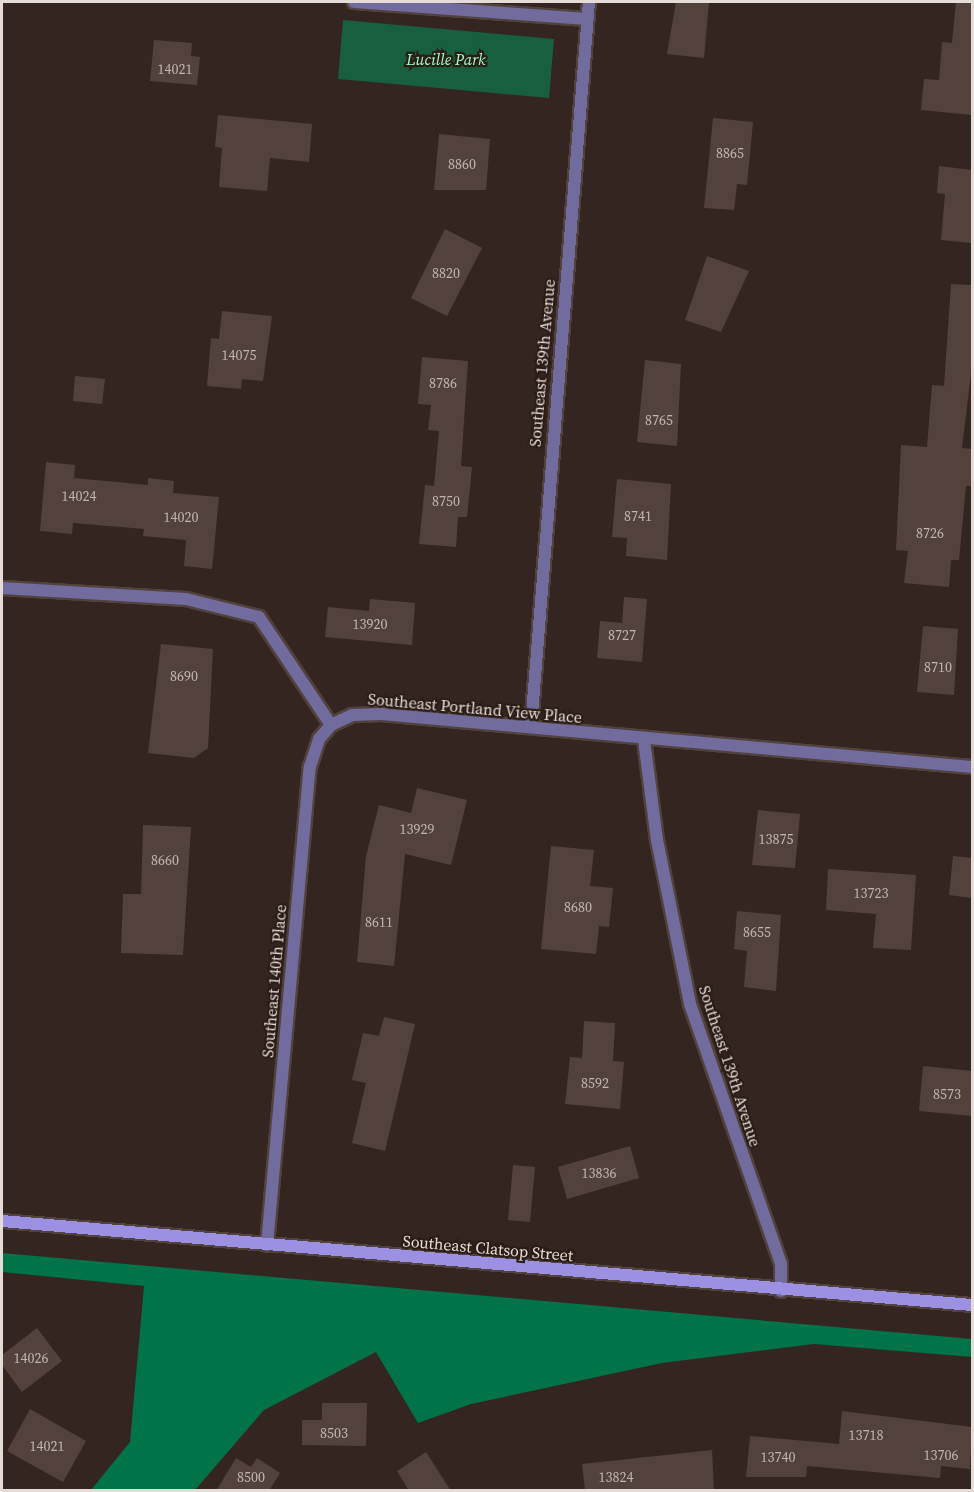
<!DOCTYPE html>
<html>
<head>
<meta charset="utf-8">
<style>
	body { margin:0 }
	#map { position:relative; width:974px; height:1492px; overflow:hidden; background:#352520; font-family:"Source Serif 4",serif }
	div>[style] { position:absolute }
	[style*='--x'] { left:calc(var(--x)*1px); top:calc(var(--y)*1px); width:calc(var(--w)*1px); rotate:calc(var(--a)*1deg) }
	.green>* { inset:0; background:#185f3f }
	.forest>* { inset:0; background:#007349 }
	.building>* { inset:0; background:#53423c }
	.roads { filter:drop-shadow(2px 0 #51423d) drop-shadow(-2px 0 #51423d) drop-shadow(0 2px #51423d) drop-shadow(0 -2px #51423d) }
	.lane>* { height:12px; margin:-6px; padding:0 6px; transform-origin:6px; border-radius:6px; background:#726c9e }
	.street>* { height:12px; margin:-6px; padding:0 6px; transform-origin:6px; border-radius:6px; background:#726c9e }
	.secondary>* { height:12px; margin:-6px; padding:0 6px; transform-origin:6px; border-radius:6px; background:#9b90e1 }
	span { translate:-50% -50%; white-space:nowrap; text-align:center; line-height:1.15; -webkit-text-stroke:4.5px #2b1c16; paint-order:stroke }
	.number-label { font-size:14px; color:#c0b5b0 }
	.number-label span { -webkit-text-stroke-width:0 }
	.park-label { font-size:16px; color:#9efcc9; font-style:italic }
	.street-label { font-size:16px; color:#e5dbd7 }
	.frame { position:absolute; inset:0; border:3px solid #e5dbd7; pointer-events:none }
</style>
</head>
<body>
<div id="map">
	<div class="green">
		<div style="clip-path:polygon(343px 20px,554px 39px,549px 98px,338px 79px)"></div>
	</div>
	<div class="forest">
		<div style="clip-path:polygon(2px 1253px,972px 1339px,972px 1357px,814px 1344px,662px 1363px,471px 1404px,418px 1423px,376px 1352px,264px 1410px,195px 1490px,91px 1490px,130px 1442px,144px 1286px,2px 1272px)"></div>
	</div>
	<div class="building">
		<div style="clip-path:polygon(676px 2px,709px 2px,704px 58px,667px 54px)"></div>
		<div style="clip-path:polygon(956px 2px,972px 2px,972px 115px,921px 110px,924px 79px,939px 80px,942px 42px,952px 43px)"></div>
		<div style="clip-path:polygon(154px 40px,192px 43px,191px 56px,200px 57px,197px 85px,150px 81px)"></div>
		<div style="clip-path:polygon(218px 115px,312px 124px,309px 162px,270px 158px,267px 191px,219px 187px,222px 148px,215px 147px)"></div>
		<div style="clip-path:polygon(713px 118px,753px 122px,747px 185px,737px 184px,734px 210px,704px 208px)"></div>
		<div style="clip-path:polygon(439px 134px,490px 139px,486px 190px,434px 190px)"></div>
		<div style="clip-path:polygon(939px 166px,972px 170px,972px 243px,941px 240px,945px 194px,937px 193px)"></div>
		<div style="clip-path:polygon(445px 229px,482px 248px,447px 316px,411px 298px)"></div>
		<div style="clip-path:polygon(707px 256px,749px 271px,721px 332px,685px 320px)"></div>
		<div style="clip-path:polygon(951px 284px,972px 285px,972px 365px,962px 448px,972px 449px,972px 486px,966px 486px,959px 560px,951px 560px,949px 587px,904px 583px,908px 551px,896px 550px,901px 445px,927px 447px,932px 385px,944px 386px)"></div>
		<div style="clip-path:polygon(222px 311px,272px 316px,263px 381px,242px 379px,241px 389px,207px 386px,211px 338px,219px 339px)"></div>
		<div style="clip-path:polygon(422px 357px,468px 361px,461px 466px,472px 467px,467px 517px,458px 517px,456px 547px,419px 544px,425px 485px,434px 486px,439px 431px,428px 430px,431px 405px,418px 404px)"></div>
		<div style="clip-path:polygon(645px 360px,681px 364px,677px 446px,637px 442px)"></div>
		<div style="clip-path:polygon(75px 376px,105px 379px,102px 404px,73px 401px)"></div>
		<div style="clip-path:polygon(46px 462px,75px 465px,74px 478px,148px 485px,148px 478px,174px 481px,173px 493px,219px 497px,212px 569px,184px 566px,186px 540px,143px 536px,144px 529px,73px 523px,72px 534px,40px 531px)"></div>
		<div style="clip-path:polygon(617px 479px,671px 484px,667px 560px,626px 556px,627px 538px,612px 537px)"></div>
		<div style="clip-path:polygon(624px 597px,647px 599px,642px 662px,597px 658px,600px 621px,622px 623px)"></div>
		<div style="clip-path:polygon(370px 599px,415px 603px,412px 645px,325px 637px,328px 607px,369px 611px)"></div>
		<div style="clip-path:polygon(923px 626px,958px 629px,954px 695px,917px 692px)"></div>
		<div style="clip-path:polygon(161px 644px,213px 649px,208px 748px,194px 758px,148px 753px)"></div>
		<div style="clip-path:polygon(417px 788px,467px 800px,451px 865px,405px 854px,394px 966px,357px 962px,366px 856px,379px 805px,411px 813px)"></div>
		<div style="clip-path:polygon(758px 810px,800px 814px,795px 868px,752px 865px)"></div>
		<div style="clip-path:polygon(143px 825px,191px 827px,183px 955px,121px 953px,123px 894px,141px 894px)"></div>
		<div style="clip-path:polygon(551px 846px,594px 850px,590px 886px,613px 888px,609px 927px,599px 926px,596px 954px,541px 949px)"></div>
		<div style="clip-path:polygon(953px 856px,972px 858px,972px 898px,949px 895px)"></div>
		<div style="clip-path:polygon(828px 869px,916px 875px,911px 950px,873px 948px,876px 914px,826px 910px)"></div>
		<div style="clip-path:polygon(737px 911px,781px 915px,776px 991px,744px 987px,747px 951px,734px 949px)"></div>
		<div style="clip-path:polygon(384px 1017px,415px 1024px,385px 1151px,352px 1143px,366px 1083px,352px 1080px,363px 1033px,379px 1036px)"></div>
		<div style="clip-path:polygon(584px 1021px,615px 1023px,613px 1061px,624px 1062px,620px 1109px,565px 1104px,570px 1057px,582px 1058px)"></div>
		<div style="clip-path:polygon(923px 1066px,972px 1071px,972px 1116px,919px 1111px)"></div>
		<div style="clip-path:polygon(630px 1146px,639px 1178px,567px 1199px,558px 1167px)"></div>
		<div style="clip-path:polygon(513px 1165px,535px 1167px,530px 1222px,508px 1220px)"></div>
		<div style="clip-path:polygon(37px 1328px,62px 1361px,22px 1392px,2px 1365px,2px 1355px)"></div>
		<div style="clip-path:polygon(322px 1403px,367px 1403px,366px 1446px,302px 1445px,302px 1420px,322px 1420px)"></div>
		<div style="clip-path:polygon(30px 1409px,86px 1441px,63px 1482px,7px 1451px)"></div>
		<div style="clip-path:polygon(842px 1411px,972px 1427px,970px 1469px,941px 1466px,940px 1478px,807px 1466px,806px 1477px,746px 1477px,750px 1436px,839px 1444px)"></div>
		<div style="clip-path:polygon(712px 1450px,714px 1491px,585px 1491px,582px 1464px)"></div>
		<div style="clip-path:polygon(426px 1452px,451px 1491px,409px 1491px,397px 1471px)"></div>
		<div style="clip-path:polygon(236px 1458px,251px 1467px,257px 1458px,280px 1473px,269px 1491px,216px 1491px)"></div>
	</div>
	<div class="roads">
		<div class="lane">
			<div style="--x:2;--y:588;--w:184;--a:3.4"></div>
			<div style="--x:186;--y:599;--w:75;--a:13.9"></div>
			<div style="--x:259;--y:617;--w:130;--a:56.3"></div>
		</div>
		<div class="street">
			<div style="--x:354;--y:2;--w:234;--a:4.2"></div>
			<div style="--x:531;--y:727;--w:727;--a:-85.43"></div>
			<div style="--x:644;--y:740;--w:101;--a:82.6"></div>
			<div style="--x:657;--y:840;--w:167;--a:78.6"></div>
			<div style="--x:690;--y:1004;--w:275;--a:70.7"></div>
			<div style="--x:781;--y:1264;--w:27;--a:90"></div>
			<div style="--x:267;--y:1245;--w:480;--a:-84.9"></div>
			<div style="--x:310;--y:767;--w:29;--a:-72"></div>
			<div style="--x:319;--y:739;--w:18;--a:-49"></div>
			<div style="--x:331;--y:725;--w:23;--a:-25"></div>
			<div style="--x:352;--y:715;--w:29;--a:-2"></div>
			<div style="--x:381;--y:714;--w:593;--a:5.12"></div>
		</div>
		<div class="secondary">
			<div style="--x:2;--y:1221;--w:974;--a:4.95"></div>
		</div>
	</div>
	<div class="number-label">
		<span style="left:175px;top:69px">14021</span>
		<span style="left:730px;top:153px">8865</span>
		<span style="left:462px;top:164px">8860</span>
		<span style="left:446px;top:273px">8820</span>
		<span style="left:239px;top:355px">14075</span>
		<span style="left:443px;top:383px">8786</span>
		<span style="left:659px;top:420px">8765</span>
		<span style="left:79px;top:496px">14024</span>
		<span style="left:446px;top:501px">8750</span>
		<span style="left:638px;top:516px">8741</span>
		<span style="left:181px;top:517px">14020</span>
		<span style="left:930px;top:533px">8726</span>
		<span style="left:370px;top:624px">13920</span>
		<span style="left:622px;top:635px">8727</span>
		<span style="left:938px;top:667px">8710</span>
		<span style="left:184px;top:676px">8690</span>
		<span style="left:417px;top:829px">13929</span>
		<span style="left:776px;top:839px">13875</span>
		<span style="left:165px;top:860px">8660</span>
		<span style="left:871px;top:893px">13723</span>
		<span style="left:578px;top:907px">8680</span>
		<span style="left:379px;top:922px">8611</span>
		<span style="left:757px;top:932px">8655</span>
		<span style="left:595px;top:1083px">8592</span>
		<span style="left:947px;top:1094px">8573</span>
		<span style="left:599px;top:1173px">13836</span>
		<span style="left:31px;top:1358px">14026</span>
		<span style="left:334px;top:1433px">8503</span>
		<span style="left:866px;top:1435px">13718</span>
		<span style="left:47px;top:1446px">14021</span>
		<span style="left:941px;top:1455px">13706</span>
		<span style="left:778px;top:1457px">13740</span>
		<span style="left:251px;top:1477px">8500</span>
		<span style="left:616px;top:1477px">13824</span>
	</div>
	<div class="park-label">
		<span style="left:446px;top:59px">Lucille Park</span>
	</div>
	<div class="street-label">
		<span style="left:542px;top:363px;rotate:-85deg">Southeast 139th Avenue</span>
		<span style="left:475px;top:708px;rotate:5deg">Southeast Portland View Place</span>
		<span style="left:274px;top:981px;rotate:-85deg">Southeast 140th Place</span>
		<span style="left:730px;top:1066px;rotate:72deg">Southeast 139th Avenue</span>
		<span style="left:488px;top:1248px;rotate:5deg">Southeast Clatsop Street</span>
	</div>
	<div class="frame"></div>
</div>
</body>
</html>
